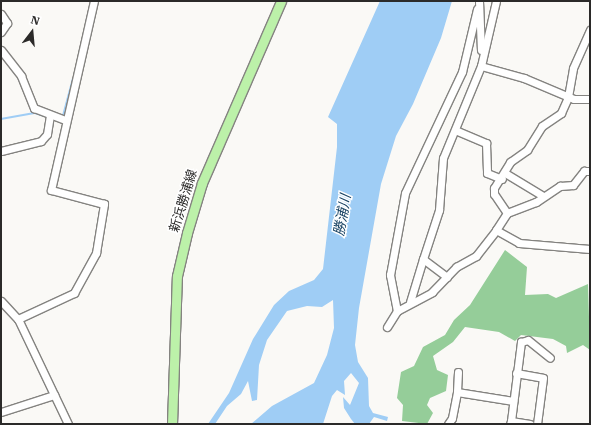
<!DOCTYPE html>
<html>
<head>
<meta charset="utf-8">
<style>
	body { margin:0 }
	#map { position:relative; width:591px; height:425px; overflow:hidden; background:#faf9f6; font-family:"IBM Plex Serif","Noto Sans JP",serif }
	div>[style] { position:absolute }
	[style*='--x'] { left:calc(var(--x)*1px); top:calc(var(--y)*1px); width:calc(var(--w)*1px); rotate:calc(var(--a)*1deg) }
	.forest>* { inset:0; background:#95cd99 }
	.water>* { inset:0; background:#9fcdf5 }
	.stream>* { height:1.5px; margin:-0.75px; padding:0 0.75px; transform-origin:0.75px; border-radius:0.75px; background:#9fcdf5 }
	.roads { filter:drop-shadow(1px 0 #848380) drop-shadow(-1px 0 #848380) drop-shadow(0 1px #848380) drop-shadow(0 -1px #848380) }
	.minor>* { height:7px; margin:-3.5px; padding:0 3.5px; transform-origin:3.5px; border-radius:3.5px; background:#fff }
	.major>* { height:9px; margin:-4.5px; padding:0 4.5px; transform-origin:4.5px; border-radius:4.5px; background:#bcf1a9 }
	span { translate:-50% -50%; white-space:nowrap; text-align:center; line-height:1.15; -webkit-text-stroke:3px #fff; paint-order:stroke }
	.street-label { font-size:13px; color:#2b2a29 }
	.water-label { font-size:14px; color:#184263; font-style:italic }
	.frame { position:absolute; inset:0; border:2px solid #2b2a29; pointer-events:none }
	.north { position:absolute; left:12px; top:12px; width:40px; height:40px; -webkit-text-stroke:3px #fff; paint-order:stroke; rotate:16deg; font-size:11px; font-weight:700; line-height:16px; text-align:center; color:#2b2a29 }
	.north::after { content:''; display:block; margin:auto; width:14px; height:18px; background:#2b2a29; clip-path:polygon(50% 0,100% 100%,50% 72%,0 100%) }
</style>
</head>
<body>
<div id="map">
	<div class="forest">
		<div style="clip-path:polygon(505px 250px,527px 267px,525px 295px,548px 294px,556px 298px,588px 284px,590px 350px,583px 345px,567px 353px,566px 346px,553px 339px,521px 335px,515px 341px,499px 332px,465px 327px,453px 342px,433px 356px,437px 370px,448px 375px,446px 391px,430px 398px,427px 405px,433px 413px,427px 424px,402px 421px,403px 405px,397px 398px,401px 372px,414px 366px,423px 347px,445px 335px,454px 320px,470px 305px)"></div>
	</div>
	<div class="water">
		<div style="clip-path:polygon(380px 1px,452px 1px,441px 38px,413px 104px,396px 136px,381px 184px,359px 308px,355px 345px,358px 362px,368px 378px,369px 406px,373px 413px,388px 417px,387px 421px,374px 417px,369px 424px,355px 424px,351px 419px,344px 408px,343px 397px,350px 405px,359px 383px,351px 373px,344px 381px,345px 395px,337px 390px,332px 396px,323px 424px,251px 424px,272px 406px,314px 383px,327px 355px,334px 328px,333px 300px,322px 307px,307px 306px,287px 311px,267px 340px,259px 365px,257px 400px,252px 401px,248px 381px,241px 394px,227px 406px,215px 424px,208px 424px,229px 393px,253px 339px,274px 305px,289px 291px,314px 280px,323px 269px,337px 147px,337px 124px,328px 117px)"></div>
	</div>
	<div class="stream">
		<div style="--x:63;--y:116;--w:38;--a:-75"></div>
		<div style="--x:1;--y:119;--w:35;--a:-10"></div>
		<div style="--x:35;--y:113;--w:14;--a:17"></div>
	</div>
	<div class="roads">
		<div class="minor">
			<div style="--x:479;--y:1;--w:49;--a:87.7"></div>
			<div style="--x:1;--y:14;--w:11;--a:56"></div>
			<div style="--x:7;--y:23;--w:11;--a:124"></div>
			<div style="--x:1;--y:50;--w:33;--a:52"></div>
			<div style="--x:21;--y:76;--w:35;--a:68"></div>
			<div style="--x:34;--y:108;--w:34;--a:21"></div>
			<div style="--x:481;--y:66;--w:45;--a:15.6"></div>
			<div style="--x:524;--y:78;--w:54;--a:22.8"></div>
			<div style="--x:574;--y:99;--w:16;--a:0"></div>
			<div style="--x:455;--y:130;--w:34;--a:23"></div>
			<div style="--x:486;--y:143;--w:30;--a:88"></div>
			<div style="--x:487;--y:173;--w:16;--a:22"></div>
			<div style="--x:1;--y:151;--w:41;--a:-14"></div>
			<div style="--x:41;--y:141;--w:9;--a:-49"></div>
			<div style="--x:47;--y:134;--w:18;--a:-81"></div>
			<div style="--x:505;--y:173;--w:44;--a:31.2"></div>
			<div style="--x:507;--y:213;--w:23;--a:-124"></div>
			<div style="--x:494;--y:194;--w:6;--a:-90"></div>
			<div style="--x:494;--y:188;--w:31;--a:-58"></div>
			<div style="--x:510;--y:162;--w:21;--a:-35"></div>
			<div style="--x:527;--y:150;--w:28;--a:-58"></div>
			<div style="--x:542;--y:126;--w:23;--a:-34"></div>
			<div style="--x:561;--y:113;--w:17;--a:-66"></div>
			<div style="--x:568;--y:97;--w:29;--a:-80"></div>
			<div style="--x:573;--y:68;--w:42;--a:-65.9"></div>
			<div style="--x:496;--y:230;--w:20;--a:-57"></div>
			<div style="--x:507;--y:213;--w:31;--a:-21"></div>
			<div style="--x:536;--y:202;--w:29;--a:-34"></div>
			<div style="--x:560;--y:186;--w:13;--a:-4"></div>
			<div style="--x:573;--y:185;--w:18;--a:-52"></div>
			<div style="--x:584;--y:171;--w:6;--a:0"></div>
			<div style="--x:423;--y:259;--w:52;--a:-71.9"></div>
			<div style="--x:439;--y:210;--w:52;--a:-85.6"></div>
			<div style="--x:443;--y:158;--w:100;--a:-67.6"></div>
			<div style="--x:481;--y:66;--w:67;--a:-77"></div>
			<div style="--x:1;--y:301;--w:25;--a:47"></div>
			<div style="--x:18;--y:319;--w:116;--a:64.5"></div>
			<div style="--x:410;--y:302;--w:45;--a:-73.2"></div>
			<div style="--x:423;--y:259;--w:30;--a:37"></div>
			<div style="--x:397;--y:311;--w:40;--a:-28"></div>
			<div style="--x:432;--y:292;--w:35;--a:-46"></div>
			<div style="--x:456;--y:267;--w:23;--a:-29"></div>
			<div style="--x:476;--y:256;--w:33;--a:-52"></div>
			<div style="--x:496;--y:230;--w:26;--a:29"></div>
			<div style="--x:519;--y:243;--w:71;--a:4.8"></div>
			<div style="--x:18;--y:319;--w:62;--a:-24.9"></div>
			<div style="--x:74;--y:293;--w:46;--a:-61.2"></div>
			<div style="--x:96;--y:253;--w:50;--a:-80.7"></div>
			<div style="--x:104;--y:204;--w:55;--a:-165.2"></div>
			<div style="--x:51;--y:190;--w:194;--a:-77.2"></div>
			<div style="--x:387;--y:327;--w:19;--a:-58"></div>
			<div style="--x:397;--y:311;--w:37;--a:-101"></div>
			<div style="--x:390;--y:275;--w:83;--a:-79.6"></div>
			<div style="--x:405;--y:193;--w:134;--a:-64.8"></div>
			<div style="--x:462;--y:72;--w:65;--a:-76.6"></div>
			<div style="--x:458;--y:372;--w:20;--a:93"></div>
			<div style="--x:457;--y:392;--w:57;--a:9.1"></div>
			<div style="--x:516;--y:373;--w:27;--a:10"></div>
			<div style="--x:543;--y:378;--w:46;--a:97.4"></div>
			<div style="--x:1;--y:412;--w:56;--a:-17.8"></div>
			<div style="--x:511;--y:421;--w:80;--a:-82.8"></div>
			<div style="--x:521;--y:342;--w:7;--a:-16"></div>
			<div style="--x:528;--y:340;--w:28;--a:39"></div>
			<div style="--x:448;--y:424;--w:7;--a:-56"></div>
			<div style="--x:452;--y:418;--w:26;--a:-79"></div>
			<div style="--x:510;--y:424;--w:3;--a:-72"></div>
			<div style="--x:511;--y:421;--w:19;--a:9"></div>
		</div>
		<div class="major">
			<div style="--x:172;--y:424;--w:148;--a:-88.1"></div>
			<div style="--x:177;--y:276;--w:44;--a:-76.9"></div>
			<div style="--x:187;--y:233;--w:52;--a:-73.3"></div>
			<div style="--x:202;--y:183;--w:198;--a:-66.5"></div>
		</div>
	</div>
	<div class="street-label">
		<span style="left:184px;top:201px;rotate:-73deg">新浜勝浦線</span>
	</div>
	<div class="water-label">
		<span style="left:342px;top:215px;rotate:-80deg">勝浦川</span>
	</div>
	<div class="frame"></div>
	<div class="north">N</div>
</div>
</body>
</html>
